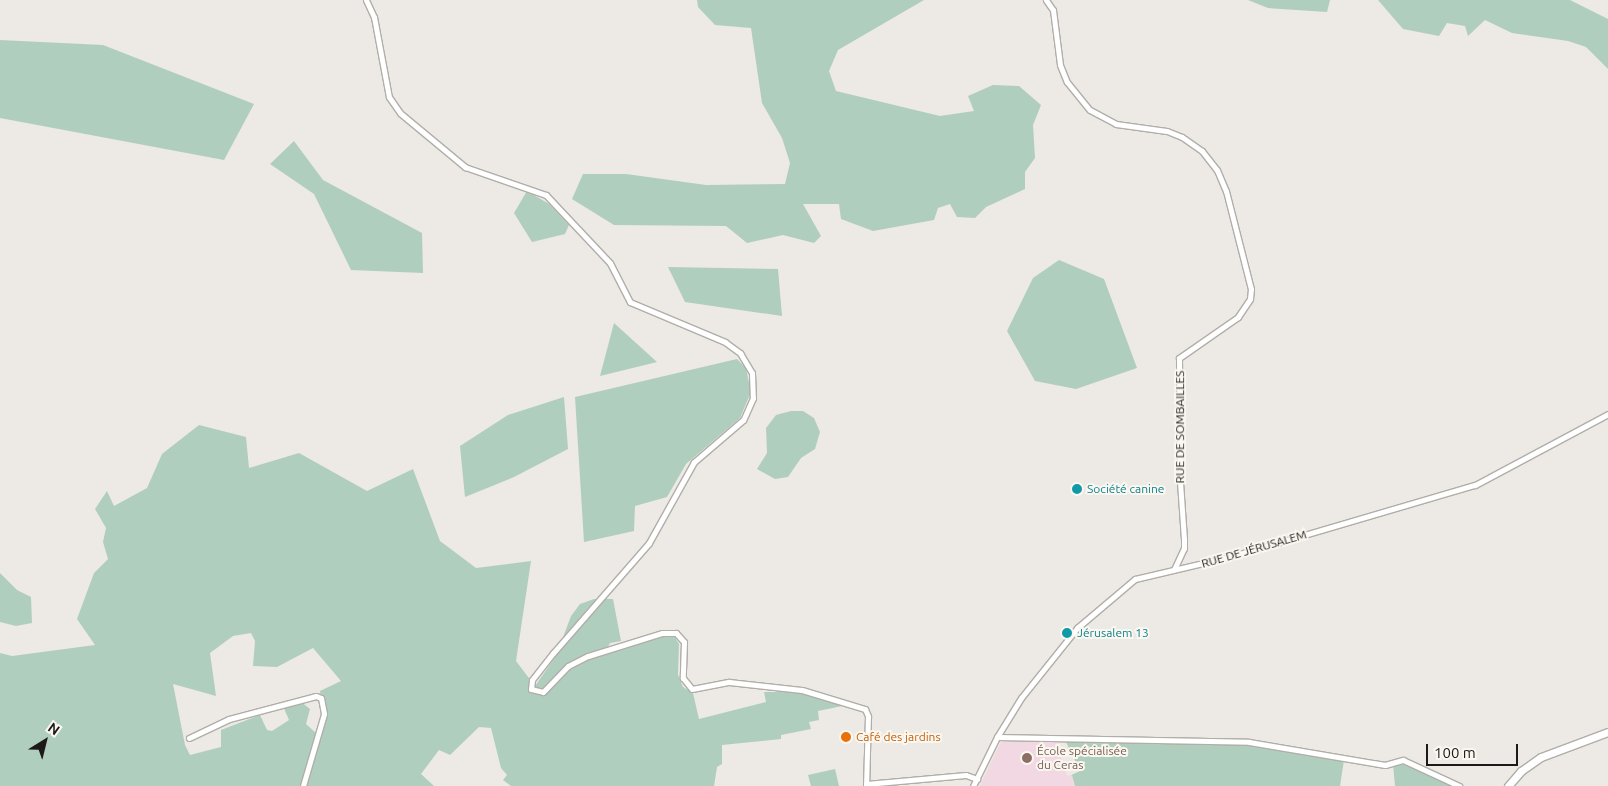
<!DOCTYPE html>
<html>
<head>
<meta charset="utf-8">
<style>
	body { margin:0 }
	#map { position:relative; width:1608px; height:786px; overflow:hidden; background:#ede9e4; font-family:Ubuntu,sans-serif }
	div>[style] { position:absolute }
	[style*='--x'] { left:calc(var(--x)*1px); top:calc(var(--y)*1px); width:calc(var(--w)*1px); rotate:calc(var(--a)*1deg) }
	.education>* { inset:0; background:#f1d8e2 }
	.green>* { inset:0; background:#b0cebd }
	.roads { filter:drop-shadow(1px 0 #b1aea8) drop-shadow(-1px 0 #b1aea8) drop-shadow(0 1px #b1aea8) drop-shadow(0 -1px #b1aea8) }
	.minor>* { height:5px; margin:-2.5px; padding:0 2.5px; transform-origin:2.5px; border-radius:2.5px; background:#fff }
	.secondary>* { height:7px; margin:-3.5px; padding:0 3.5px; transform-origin:3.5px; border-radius:3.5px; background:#fff }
	.dots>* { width:14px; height:14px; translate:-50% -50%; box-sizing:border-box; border:2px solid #faf7f1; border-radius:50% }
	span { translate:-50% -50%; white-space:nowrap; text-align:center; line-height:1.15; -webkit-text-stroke:4px #faf7f1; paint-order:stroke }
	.street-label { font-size:12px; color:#1b1a18 }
	.culture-label { font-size:12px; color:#0d838f }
	.left { translate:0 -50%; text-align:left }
	.food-label { font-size:12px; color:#c56008 }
	.education-label { font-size:12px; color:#785e54 }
	.north { position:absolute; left:20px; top:716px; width:50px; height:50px; -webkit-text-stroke:4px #faf7f1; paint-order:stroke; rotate:36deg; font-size:14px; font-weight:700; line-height:20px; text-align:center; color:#1b1a18 }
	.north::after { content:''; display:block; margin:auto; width:18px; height:22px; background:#1b1a18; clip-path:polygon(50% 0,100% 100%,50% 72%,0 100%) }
	.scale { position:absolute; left:1426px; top:744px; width:92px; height:22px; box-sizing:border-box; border:2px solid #1b1a18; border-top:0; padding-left:6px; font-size:15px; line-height:18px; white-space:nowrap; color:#1b1a18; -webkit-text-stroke:4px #faf7f1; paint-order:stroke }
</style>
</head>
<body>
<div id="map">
	<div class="education">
		<div style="clip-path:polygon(1001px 742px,1056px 742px,1067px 776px,1072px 775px,1075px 786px,980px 786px)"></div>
	</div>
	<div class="green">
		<div style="clip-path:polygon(697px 0,924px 0,838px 50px,829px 71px,836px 91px,940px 116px,974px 111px,968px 96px,993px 85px,1019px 86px,1041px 105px,1033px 125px,1035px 158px,1025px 172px,1025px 189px,986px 207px,975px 218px,957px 217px,950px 204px,938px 208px,934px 220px,873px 231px,841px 219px,839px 204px,803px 204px,821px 236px,814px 243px,783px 235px,747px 243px,726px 226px,614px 225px,572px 199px,583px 174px,626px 174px,706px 185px,785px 184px,790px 163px,782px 138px,762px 103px,751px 28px,715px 25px,698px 7px)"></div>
		<div style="clip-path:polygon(1248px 0,1330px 0,1327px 12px,1268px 8px)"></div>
		<div style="clip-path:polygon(1378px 0,1570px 0,1608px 19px,1608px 69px,1586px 47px,1568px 41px,1512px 33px,1485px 20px,1468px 36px,1465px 26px,1447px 23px,1439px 36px,1403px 29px)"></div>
		<div style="clip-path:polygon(0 40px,103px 45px,254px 104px,224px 160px,0 118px)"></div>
		<div style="clip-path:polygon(294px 141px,323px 180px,422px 233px,423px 273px,351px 270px,314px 194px,270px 164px)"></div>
		<div style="clip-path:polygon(527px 191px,549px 204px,569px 225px,565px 234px,532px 242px,514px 213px)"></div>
		<div style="clip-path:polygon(1059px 260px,1104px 279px,1137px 368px,1076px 389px,1035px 381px,1007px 331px,1033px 278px)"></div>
		<div style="clip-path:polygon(668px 267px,778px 269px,782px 316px,685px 302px)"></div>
		<div style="clip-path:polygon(614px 323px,657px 362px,600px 376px)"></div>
		<div style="clip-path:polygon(737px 359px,746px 368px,751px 392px,740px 418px,686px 464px,667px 497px,635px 506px,634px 531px,584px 542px,575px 397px)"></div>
		<div style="clip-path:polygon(564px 397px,568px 449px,514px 477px,465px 497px,460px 446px,508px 415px)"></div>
		<div style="clip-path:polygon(791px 411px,803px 411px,814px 418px,820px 432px,815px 449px,801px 458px,788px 477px,775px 479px,757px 469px,767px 453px,766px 428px,776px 415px)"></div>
		<div style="clip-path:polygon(199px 425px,246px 437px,249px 468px,299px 453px,367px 491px,413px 469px,440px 541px,476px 568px,531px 561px,516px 661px,535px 686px,556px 656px,571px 616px,580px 604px,594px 599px,613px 599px,621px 641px,610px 643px,605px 653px,666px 635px,674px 636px,679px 644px,678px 675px,683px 687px,693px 693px,699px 719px,766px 702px,764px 692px,804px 692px,847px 705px,818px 711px,819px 720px,809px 722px,811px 729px,781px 735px,781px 739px,722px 745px,722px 764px,717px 767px,714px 786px,511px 786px,503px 780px,507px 775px,501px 768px,491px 728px,479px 727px,450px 755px,439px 750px,421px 774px,434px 786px,306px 786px,324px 721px,320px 691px,341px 681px,313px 648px,277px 667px,253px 666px,255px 641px,251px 633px,233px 636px,210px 653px,216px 696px,173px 684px,185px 745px,190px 755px,221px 747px,221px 730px,260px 715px,267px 730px,272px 731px,289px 720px,283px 706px,300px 701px,310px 709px,306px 724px,317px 734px,302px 786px,0 786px,0 653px,12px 656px,95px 645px,77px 619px,94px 573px,108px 559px,103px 542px,106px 528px,95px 509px,107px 491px,114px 506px,147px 488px,162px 454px)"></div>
		<div style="clip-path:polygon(0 573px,17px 590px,31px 597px,32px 623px,16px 626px,0 622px)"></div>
		<div style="clip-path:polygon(1066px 742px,1234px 742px,1344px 760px,1340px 786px,1075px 786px,1072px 775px,1067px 777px,1080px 771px)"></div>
		<div style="clip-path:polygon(1393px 764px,1415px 766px,1456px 786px,1395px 786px)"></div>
		<div style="clip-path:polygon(835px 769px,839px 786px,811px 786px,808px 775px)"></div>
	</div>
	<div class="roads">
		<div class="minor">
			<div style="--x:366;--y:0;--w:19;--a:65"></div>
			<div style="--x:374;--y:17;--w:81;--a:79.4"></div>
			<div style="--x:389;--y:97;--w:19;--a:55"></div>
			<div style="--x:400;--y:113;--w:85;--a:39.7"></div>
			<div style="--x:465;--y:167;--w:86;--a:19.1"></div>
			<div style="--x:546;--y:195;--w:93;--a:46.7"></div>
			<div style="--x:610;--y:263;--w:44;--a:62.9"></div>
			<div style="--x:630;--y:302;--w:103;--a:22.8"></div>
			<div style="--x:725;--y:342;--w:19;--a:36"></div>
			<div style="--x:740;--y:353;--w:23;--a:59"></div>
			<div style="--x:752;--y:373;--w:25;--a:88"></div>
			<div style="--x:753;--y:398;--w:24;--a:114"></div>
			<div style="--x:743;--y:420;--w:65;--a:139.4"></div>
			<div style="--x:694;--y:462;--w:93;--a:119.1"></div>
			<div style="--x:649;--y:543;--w:146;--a:131.1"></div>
			<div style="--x:553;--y:653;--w:34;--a:128"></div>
			<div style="--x:532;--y:680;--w:9;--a:96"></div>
			<div style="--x:531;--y:689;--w:12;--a:14"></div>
			<div style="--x:543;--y:692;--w:36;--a:-46"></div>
			<div style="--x:568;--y:666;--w:22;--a:-27"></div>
			<div style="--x:588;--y:656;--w:77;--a:-17.3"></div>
			<div style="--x:662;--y:633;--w:14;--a:0"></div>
			<div style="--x:676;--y:633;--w:12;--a:48"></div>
			<div style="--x:684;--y:642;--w:36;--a:92"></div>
			<div style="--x:683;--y:678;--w:14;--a:51"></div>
			<div style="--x:692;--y:689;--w:38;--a:-11"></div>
			<div style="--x:729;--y:682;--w:73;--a:6.3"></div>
			<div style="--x:802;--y:690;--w:66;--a:16.8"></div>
			<div style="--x:865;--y:709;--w:8;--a:67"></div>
			<div style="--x:868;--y:716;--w:70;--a:91.6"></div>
			<div style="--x:1046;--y:0;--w:12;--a:55"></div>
			<div style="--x:1053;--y:10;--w:55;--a:82.7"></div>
			<div style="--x:1060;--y:65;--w:18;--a:68"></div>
			<div style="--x:1067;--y:82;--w:36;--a:51"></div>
			<div style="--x:1090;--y:110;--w:30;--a:28"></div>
			<div style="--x:1116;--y:124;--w:51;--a:7.8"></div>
			<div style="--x:1167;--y:131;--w:16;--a:22"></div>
			<div style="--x:1182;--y:137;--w:24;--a:35"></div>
			<div style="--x:1202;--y:151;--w:24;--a:52"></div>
			<div style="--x:1217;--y:170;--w:23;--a:67"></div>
			<div style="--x:1226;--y:191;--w:101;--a:75.7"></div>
			<div style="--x:1251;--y:289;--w:10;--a:96"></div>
			<div style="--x:1250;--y:299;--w:22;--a:124"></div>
			<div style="--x:1238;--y:317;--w:72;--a:145.2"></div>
			<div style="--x:1179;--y:358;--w:124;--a:89.5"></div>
			<div style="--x:1180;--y:482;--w:57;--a:86"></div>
			<div style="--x:1184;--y:539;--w:9;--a:90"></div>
			<div style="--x:1184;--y:548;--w:23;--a:115"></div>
			<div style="--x:997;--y:737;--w:252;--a:1.1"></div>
			<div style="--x:1249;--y:742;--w:138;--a:9.6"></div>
			<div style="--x:1385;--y:765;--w:19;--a:-16"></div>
			<div style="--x:1403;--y:760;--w:62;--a:24.9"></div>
			<div style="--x:189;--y:738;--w:44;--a:-25.4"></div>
			<div style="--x:229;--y:719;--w:90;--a:-14.8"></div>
			<div style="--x:316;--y:696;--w:5;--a:22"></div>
			<div style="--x:321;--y:698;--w:16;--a:79"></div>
			<div style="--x:324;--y:714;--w:75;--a:106.3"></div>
			<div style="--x:866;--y:784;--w:100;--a:-5.1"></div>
			<div style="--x:966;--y:775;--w:12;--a:20"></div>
			<div style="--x:973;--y:786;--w:55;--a:-63.9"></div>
			<div style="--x:997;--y:737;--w:46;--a:-58.4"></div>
			<div style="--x:1021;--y:698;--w:90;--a:-51.3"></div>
			<div style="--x:1077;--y:628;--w:76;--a:-40.2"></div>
			<div style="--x:1135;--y:579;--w:101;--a:-13.2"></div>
			<div style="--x:1233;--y:556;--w:252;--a:-16.4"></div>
			<div style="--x:1475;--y:485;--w:151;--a:-28.1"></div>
		</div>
		<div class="secondary">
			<div style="--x:1508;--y:786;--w:20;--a:-49"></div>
			<div style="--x:1521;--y:771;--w:24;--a:-35"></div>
			<div style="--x:1541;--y:757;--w:72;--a:-20.5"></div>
		</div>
	</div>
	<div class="dots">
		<div style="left:1077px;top:489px;background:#0f9aa8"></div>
		<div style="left:1067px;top:633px;background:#0f9aa8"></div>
		<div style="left:846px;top:737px;background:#e8710a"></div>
		<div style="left:1027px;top:758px;background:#8d6e63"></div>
	</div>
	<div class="street-label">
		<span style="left:1180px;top:427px;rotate:-90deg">RUE DE SOMBAILLES</span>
		<span style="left:1254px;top:549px;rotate:-16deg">RUE DE JÉRUSALEM</span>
	</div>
	<div class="culture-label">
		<span class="left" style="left:1087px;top:489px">Société canine</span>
		<span class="left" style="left:1077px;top:633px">Jérusalem 13</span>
	</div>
	<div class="food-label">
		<span class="left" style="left:856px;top:737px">Café des jardins</span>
	</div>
	<div class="education-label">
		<span class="left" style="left:1037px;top:758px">École spécialisée<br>du Ceras</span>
	</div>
	<div class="north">N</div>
	<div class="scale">100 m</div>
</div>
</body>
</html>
